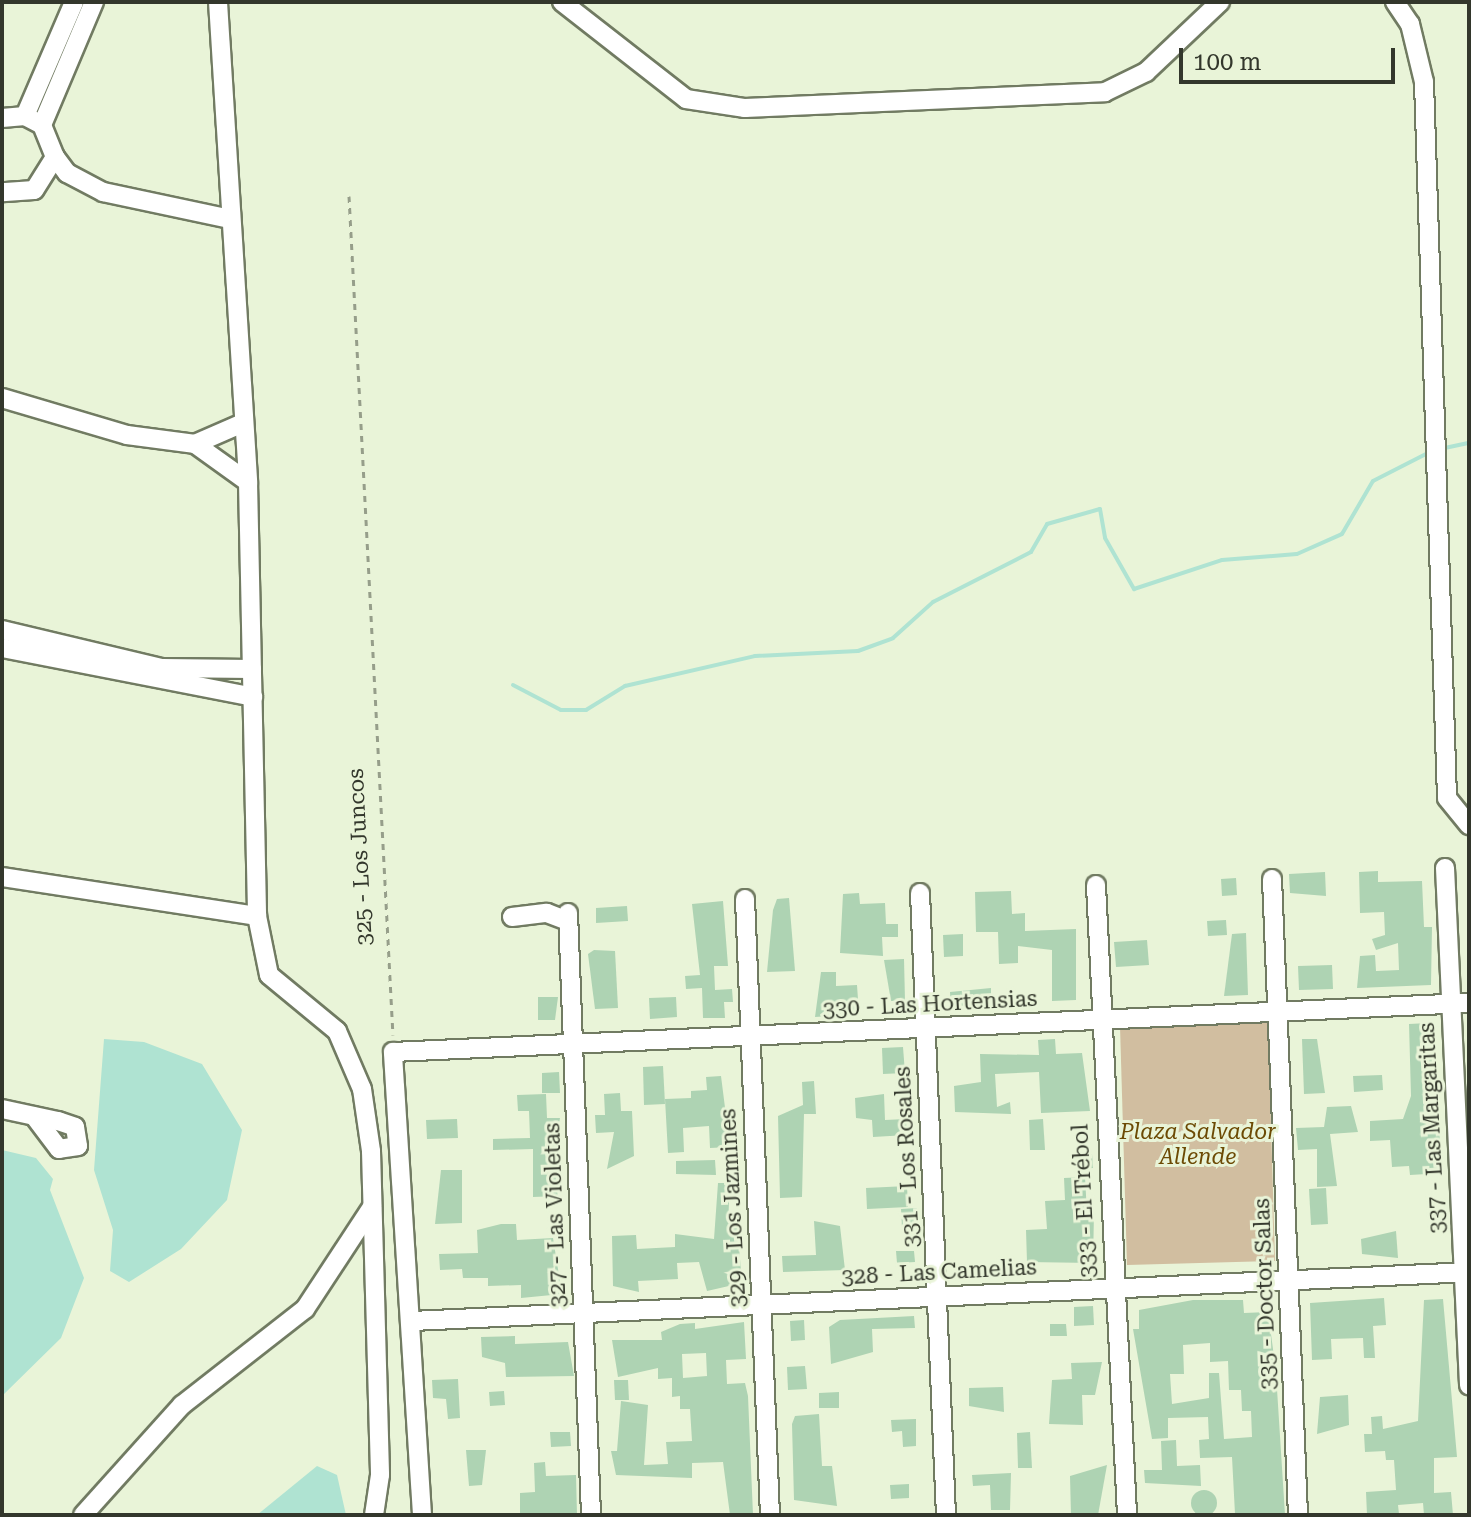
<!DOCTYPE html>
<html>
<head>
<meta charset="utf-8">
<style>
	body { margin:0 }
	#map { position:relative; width:1471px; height:1517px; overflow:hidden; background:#e9f4d8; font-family:"Roboto Serif",serif }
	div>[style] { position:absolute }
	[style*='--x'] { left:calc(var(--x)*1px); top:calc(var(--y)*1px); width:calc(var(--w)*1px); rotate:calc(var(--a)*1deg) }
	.green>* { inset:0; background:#d1bea0 }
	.water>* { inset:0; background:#afe3d2 }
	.stream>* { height:4px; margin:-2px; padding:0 2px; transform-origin:2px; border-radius:2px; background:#afe3d2 }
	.building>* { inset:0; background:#aed3b3 }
	.round { border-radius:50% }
	.path>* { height:3px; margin-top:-1.5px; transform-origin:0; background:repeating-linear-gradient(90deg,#969e8a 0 6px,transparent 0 12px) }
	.roads { filter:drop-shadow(2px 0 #717b62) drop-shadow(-2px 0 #717b62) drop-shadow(0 2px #717b62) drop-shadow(0 -2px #717b62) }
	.minor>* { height:18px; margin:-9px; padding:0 9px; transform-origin:9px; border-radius:9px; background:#fff }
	span { translate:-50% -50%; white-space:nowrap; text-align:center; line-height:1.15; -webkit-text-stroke:6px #e9f4d8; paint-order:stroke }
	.street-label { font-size:22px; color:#33372c }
	.park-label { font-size:22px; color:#6c4a04; font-style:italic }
	.frame { position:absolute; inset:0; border:4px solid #33372c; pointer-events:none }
	.scale { position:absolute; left:1179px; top:48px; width:216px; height:36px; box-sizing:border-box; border:4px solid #33372c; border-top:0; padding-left:10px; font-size:24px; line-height:28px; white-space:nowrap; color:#33372c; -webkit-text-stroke:6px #e9f4d8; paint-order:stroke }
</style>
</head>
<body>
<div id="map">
	<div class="green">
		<div style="clip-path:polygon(1268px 1022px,1275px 1261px,1127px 1265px,1120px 1026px)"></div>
	</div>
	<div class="water">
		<div style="clip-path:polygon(104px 1039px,144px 1042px,202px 1064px,242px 1130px,227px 1200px,181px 1249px,129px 1282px,110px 1271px,113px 1230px,94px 1170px)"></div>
		<div style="clip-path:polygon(2px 1150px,36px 1158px,53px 1179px,50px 1190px,84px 1278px,61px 1338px,2px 1396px)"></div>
		<div style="clip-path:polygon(317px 1466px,337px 1475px,346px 1515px,257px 1515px)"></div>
	</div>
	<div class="stream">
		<div style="--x:1440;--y:449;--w:30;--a:-12"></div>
		<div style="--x:513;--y:685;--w:54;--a:27.5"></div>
		<div style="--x:561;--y:710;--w:25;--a:0"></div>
		<div style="--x:586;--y:710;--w:46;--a:-31.6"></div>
		<div style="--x:625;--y:686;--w:133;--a:-13"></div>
		<div style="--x:755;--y:656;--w:103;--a:-2.8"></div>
		<div style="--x:858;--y:651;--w:37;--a:-20"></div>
		<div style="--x:893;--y:638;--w:54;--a:-42"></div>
		<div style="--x:933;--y:602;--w:110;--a:-27"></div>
		<div style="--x:1031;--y:552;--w:32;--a:-60"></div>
		<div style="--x:1047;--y:524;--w:55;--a:-15.8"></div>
		<div style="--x:1100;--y:509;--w:29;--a:80"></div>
		<div style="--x:1105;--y:538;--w:59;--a:60.4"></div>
		<div style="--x:1134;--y:589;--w:93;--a:-18.2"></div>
		<div style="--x:1222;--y:560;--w:75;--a:-4.6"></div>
		<div style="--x:1297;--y:554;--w:49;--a:-24"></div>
		<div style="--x:1342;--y:534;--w:61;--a:-59.7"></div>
		<div style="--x:1373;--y:481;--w:66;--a:-27"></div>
	</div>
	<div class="building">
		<div style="clip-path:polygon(1378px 871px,1378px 882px,1422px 881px,1424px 927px,1432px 927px,1431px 985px,1357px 988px,1360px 956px,1375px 955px,1376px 971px,1399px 970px,1398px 943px,1376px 950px,1372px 939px,1385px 935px,1384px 912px,1360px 913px,1359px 872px)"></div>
		<div style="clip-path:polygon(1325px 872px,1326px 896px,1290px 893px,1289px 874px)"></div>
		<div style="clip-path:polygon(1236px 878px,1237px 895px,1222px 896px,1221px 879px)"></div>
		<div style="clip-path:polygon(1011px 891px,1012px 914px,1025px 913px,1025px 931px,1076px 929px,1076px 1000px,1052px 1001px,1052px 950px,1018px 946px,1018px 963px,999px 964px,998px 932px,976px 932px,975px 892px)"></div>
		<div style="clip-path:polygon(859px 893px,860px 904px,885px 903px,886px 924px,898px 924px,898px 937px,882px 937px,883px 956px,840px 953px,843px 894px)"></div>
		<div style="clip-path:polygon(789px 898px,795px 971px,767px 972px,773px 910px,777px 899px)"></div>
		<div style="clip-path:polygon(723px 901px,728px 966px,714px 966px,715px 990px,732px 989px,733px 1002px,724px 1002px,725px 1018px,703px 1018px,702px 988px,686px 989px,685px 976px,700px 975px,692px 904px)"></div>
		<div style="clip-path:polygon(627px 906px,628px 921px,596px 923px,596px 908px)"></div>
		<div style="clip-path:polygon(1226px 920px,1227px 935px,1208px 936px,1207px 921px)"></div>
		<div style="clip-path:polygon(1246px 933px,1248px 995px,1224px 996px,1232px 934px)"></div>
		<div style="clip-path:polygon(963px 934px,963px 956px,944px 957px,943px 935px)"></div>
		<div style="clip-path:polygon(1147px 940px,1149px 965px,1116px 967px,1114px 942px)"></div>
		<div style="clip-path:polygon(594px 950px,615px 951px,618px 1008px,595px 1009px,588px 954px)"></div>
		<div style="clip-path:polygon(904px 959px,905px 1001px,891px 1001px,884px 960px)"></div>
		<div style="clip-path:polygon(1332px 965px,1333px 989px,1299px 990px,1298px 966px)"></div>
		<div style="clip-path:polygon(821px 972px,836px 972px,836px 986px,857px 985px,859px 1014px,815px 1017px)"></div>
		<div style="clip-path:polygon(991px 988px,991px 1006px,951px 1008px,950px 992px)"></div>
		<div style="clip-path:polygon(538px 997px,558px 997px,555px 1020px,538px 1020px)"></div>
		<div style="clip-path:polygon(676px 997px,677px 1017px,650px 1019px,649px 998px)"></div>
		<div style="clip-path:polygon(1429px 1023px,1443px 1173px,1410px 1175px,1409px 1166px,1392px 1167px,1390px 1140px,1370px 1141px,1370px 1121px,1403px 1119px,1411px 1096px,1409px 1024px)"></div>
		<div style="clip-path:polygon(1055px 1039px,1056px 1054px,1082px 1053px,1090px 1111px,1041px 1113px,1039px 1072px,995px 1074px,997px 1107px,1010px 1102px,1011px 1114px,955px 1112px,954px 1086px,981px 1082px,980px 1054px,1039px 1055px,1038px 1040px)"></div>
		<div style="clip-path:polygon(1302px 1039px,1317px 1039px,1325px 1093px,1304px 1094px)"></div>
		<div style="clip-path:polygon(903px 1047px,905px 1073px,883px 1074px,882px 1048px)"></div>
		<div style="clip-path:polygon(663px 1066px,665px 1104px,644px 1105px,643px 1067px)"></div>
		<div style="clip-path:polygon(559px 1072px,560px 1093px,542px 1093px,542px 1073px)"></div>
		<div style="clip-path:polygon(1382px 1075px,1383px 1090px,1354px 1092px,1353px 1076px)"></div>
		<div style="clip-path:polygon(721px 1076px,730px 1147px,710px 1148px,709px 1126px,683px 1128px,684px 1152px,668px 1153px,665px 1099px,691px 1098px,691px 1091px,707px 1090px,706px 1077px)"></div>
		<div style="clip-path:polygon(814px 1081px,816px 1114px,804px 1114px,802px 1197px,780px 1198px,778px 1116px,803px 1105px,802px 1082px)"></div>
		<div style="clip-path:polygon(620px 1093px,621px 1111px,632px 1111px,634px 1156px,607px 1169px,614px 1132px,596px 1133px,595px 1115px,605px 1115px,604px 1094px)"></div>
		<div style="clip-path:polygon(546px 1094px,547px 1118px,560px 1118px,553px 1156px,558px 1196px,533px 1197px,533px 1149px,493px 1150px,493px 1139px,530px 1138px,529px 1111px,518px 1111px,517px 1095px)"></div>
		<div style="clip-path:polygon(884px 1094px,885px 1120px,906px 1119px,907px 1135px,873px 1137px,872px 1120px,856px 1118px,855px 1098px)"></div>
		<div style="clip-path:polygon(1351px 1106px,1358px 1132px,1330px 1134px,1337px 1186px,1317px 1187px,1317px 1149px,1298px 1150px,1296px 1128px,1324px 1127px,1327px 1107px)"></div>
		<div style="clip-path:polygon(457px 1119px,458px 1138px,427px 1139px,426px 1120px)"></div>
		<div style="clip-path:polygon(1043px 1119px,1045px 1150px,1030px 1150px,1029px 1120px)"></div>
		<div style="clip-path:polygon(1092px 1154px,1093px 1168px,1076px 1169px,1075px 1155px)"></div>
		<div style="clip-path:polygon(715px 1160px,716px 1175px,676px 1174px,676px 1161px)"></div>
		<div style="clip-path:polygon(441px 1170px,462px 1170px,462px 1223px,435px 1224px)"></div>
		<div style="clip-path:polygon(1085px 1177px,1087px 1213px,1094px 1212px,1093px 1263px,1027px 1262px,1026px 1230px,1047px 1229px,1045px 1201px,1065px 1200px,1064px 1178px)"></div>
		<div style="clip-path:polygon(718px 1183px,730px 1183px,728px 1223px,737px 1223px,742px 1283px,707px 1291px,699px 1262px,677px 1263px,678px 1279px,638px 1281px,639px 1292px,613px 1286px,612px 1236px,636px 1235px,637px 1249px,675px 1247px,675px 1234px,714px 1239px)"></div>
		<div style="clip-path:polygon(907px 1186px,908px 1207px,867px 1209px,866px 1188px)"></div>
		<div style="clip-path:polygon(1326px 1188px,1328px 1224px,1311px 1225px,1309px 1189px)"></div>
		<div style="clip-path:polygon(917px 1208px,918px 1226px,902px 1227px,901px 1209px)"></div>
		<div style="clip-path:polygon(814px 1221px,840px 1226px,845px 1270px,783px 1272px,782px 1256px,816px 1255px)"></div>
		<div style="clip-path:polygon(501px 1224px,516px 1224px,517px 1240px,553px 1238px,562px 1294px,521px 1298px,521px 1285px,488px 1286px,488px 1278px,463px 1278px,462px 1269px,440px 1270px,439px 1254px,478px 1253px,477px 1230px)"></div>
		<div style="clip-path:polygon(1396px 1231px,1398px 1258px,1362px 1254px,1361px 1239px)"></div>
		<div style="clip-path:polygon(896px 1251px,914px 1251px,915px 1262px,897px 1263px)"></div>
		<div style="clip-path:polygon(1384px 1298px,1386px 1325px,1373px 1326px,1375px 1358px,1364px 1358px,1363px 1338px,1331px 1339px,1332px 1359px,1312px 1360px,1310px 1303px)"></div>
		<div style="clip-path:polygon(1443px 1299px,1457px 1457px,1434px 1458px,1434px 1493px,1451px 1492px,1453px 1515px,1424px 1515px,1423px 1503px,1398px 1505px,1399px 1514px,1367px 1515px,1366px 1492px,1396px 1490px,1394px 1460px,1386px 1460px,1385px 1451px,1365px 1452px,1364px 1434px,1372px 1434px,1371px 1417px,1382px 1416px,1383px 1429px,1418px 1421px,1424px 1300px)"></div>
		<div style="clip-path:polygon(evenodd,1193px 1300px,1243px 1300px,1244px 1313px,1268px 1312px,1275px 1364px,1265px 1364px,1266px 1390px,1277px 1389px,1285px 1515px,1235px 1514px,1232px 1457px,1200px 1458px,1199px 1440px,1209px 1439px,1208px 1417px,1168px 1418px,1168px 1438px,1152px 1439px,1133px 1329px,1139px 1329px,1139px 1310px,1193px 1300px,1210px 1343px,1210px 1362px,1228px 1361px,1229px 1390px,1241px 1390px,1242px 1411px,1251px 1411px,1252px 1437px,1224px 1439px,1219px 1373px,1209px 1373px,1209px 1398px,1172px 1404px,1170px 1374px,1184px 1374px,1183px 1345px,1210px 1343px)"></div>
		<div style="clip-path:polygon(1093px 1306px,1094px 1325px,1074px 1326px,1074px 1307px)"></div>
		<div style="clip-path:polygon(914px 1316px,915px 1328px,872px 1329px,873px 1352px,831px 1364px,829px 1327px,840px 1320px)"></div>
		<div style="clip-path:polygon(804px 1320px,805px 1340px,791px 1341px,790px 1321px)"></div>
		<div style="clip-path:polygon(evenodd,744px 1322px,746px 1359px,726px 1360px,727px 1384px,745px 1383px,748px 1396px,753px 1515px,730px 1515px,723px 1462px,692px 1463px,692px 1478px,616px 1475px,611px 1451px,617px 1451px,621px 1401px,648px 1405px,644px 1465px,668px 1464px,666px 1442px,692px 1441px,690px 1409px,680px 1409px,680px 1396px,672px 1397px,672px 1378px,658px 1379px,658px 1368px,618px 1377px,612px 1340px,662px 1340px,661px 1332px,680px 1324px,695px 1323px,695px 1329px,744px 1322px,706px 1353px,707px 1376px,683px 1378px,682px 1354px,706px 1353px)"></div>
		<div style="clip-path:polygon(1050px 1324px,1066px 1324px,1067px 1336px,1050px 1336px)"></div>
		<div style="clip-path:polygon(515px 1336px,515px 1344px,568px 1342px,574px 1376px,506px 1377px,505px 1363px,482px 1357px,481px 1337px)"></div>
		<div style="clip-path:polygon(1102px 1362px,1095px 1395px,1082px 1395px,1083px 1425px,1049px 1424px,1052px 1380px,1072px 1379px,1071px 1363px)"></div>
		<div style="clip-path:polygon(805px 1366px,807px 1389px,788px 1390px,787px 1367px)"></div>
		<div style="clip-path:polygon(458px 1379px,460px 1418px,448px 1419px,446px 1399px,433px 1398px,432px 1380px)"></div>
		<div style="clip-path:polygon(614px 1380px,628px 1380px,629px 1400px,615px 1400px)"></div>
		<div style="clip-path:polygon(1003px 1387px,1004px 1412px,969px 1406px,969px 1388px)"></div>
		<div style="clip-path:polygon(504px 1391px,505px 1405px,490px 1406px,489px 1392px)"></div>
		<div style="clip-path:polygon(839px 1392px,839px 1408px,819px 1408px,819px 1393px)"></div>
		<div style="clip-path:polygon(1348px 1395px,1349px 1425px,1317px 1434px,1320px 1397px)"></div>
		<div style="clip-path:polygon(819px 1414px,822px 1466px,832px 1466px,837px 1506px,794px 1500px,792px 1424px,795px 1416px)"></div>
		<div style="clip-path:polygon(916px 1419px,916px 1446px,903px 1447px,902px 1431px,892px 1432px,891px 1420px)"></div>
		<div style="clip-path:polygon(550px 1432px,570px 1432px,571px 1446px,551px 1447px)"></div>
		<div style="clip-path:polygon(1030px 1432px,1032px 1468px,1018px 1468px,1017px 1433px)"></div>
		<div style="clip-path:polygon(1176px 1440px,1177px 1466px,1200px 1465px,1201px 1486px,1145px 1483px,1144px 1470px,1162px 1470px,1161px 1441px)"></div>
		<div style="clip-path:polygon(466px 1450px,486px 1450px,482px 1485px,469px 1486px)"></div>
		<div style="clip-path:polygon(545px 1462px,546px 1476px,576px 1475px,577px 1515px,520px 1513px,520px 1493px,535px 1492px,534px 1463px)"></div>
		<div style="clip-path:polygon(1107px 1465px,1098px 1515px,1071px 1515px,1070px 1476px)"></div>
		<div style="clip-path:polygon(1011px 1473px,1010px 1510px,991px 1510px,990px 1485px,973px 1486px,972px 1475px)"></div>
		<div style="clip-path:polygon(909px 1484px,909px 1498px,891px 1499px,890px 1485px)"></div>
		<div class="round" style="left:1191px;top:1490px;width:26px;height:26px"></div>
	</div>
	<div class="path">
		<div style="--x:349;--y:196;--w:840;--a:87"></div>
	</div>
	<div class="roads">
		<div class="minor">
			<div style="--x:218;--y:2;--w:481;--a:86.4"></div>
			<div style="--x:248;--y:482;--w:434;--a:88.8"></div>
			<div style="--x:257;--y:916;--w:60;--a:78.5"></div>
			<div style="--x:269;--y:975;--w:88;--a:39.5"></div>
			<div style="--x:337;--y:1031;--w:63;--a:66.7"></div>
			<div style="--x:362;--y:1089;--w:63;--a:81.7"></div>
			<div style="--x:371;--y:1151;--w:324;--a:88.4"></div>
			<div style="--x:380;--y:1475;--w:40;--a:98.5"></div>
			<div style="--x:562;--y:2;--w:157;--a:38"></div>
			<div style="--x:686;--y:99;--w:60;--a:8.7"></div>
			<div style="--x:745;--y:108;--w:360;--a:-2.5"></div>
			<div style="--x:1105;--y:92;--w:46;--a:-26"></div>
			<div style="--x:1146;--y:72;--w:102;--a:-43.4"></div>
			<div style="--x:1395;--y:2;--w:27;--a:56"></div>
			<div style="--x:1410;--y:24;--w:60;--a:76.4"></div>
			<div style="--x:1424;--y:82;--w:716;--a:88.16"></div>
			<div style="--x:1447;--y:798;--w:35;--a:51"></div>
			<div style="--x:25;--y:116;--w:124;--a:-66.7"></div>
			<div style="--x:2;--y:118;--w:23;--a:-5"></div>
			<div style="--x:25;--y:116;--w:19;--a:28"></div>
			<div style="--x:42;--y:125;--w:35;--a:68"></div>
			<div style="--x:55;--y:157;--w:39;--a:122"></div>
			<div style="--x:34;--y:190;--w:32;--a:176"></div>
			<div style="--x:42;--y:125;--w:134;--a:-67.1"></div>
			<div style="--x:55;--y:157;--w:20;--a:53"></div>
			<div style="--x:67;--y:173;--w:41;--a:27.8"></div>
			<div style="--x:103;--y:192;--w:130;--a:12"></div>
			<div style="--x:2;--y:398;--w:130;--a:16.5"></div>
			<div style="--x:127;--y:435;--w:69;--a:7.5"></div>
			<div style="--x:243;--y:423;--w:52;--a:156.4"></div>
			<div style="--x:195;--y:444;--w:65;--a:35.6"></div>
			<div style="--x:2;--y:630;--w:164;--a:13.4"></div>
			<div style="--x:162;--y:668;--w:90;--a:0.6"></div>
			<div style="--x:2;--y:648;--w:256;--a:11"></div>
			<div style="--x:1445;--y:868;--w:518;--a:87.34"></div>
			<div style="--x:2;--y:877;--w:258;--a:8.7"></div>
			<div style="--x:1272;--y:879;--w:637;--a:87.66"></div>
			<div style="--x:1096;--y:885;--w:631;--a:87.18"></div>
			<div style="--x:920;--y:893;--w:623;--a:87.61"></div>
			<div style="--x:745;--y:899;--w:617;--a:87.68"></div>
			<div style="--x:568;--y:913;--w:602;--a:87.81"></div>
			<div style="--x:512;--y:917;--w:35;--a:-7"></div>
			<div style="--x:547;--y:913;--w:22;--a:21"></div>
			<div style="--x:2;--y:1109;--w:57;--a:12.1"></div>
			<div style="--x:58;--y:1121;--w:18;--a:19"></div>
			<div style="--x:75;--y:1127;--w:19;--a:81"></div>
			<div style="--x:78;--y:1146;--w:19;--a:171"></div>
			<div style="--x:59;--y:1149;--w:41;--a:-127.1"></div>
			<div style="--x:412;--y:1321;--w:1058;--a:-2.65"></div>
			<div style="--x:83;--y:1515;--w:148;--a:-48"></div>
			<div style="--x:182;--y:1405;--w:156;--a:-38"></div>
			<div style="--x:305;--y:1309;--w:122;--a:-56.7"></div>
			<div style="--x:422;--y:1515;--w:464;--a:-93.6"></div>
			<div style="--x:393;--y:1052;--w:1077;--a:-2.61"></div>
		</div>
	</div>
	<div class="street-label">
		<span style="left:360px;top:857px;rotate:-93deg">325 - Los Juncos</span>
		<span style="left:930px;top:1004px;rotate:-3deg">330 - Las Hortensias</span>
		<span style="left:1432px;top:1128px;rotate:-93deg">337 - Las Margaritas</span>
		<span style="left:907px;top:1157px;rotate:-93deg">331 - Los Rosales</span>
		<span style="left:1084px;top:1201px;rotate:-93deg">333 - El Trébol</span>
		<span style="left:733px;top:1208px;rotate:-93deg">329 - Los Jazmines</span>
		<span style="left:555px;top:1215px;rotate:-92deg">327 - Las Violetas</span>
		<span style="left:939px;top:1272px;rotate:-3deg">328 - Las Camelias</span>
		<span style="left:1265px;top:1294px;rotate:-92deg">335 - Doctor Salas</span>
	</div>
	<div class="park-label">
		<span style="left:1198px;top:1144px">Plaza Salvador<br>Allende</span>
	</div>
	<div class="frame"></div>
	<div class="scale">100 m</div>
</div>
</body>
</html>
